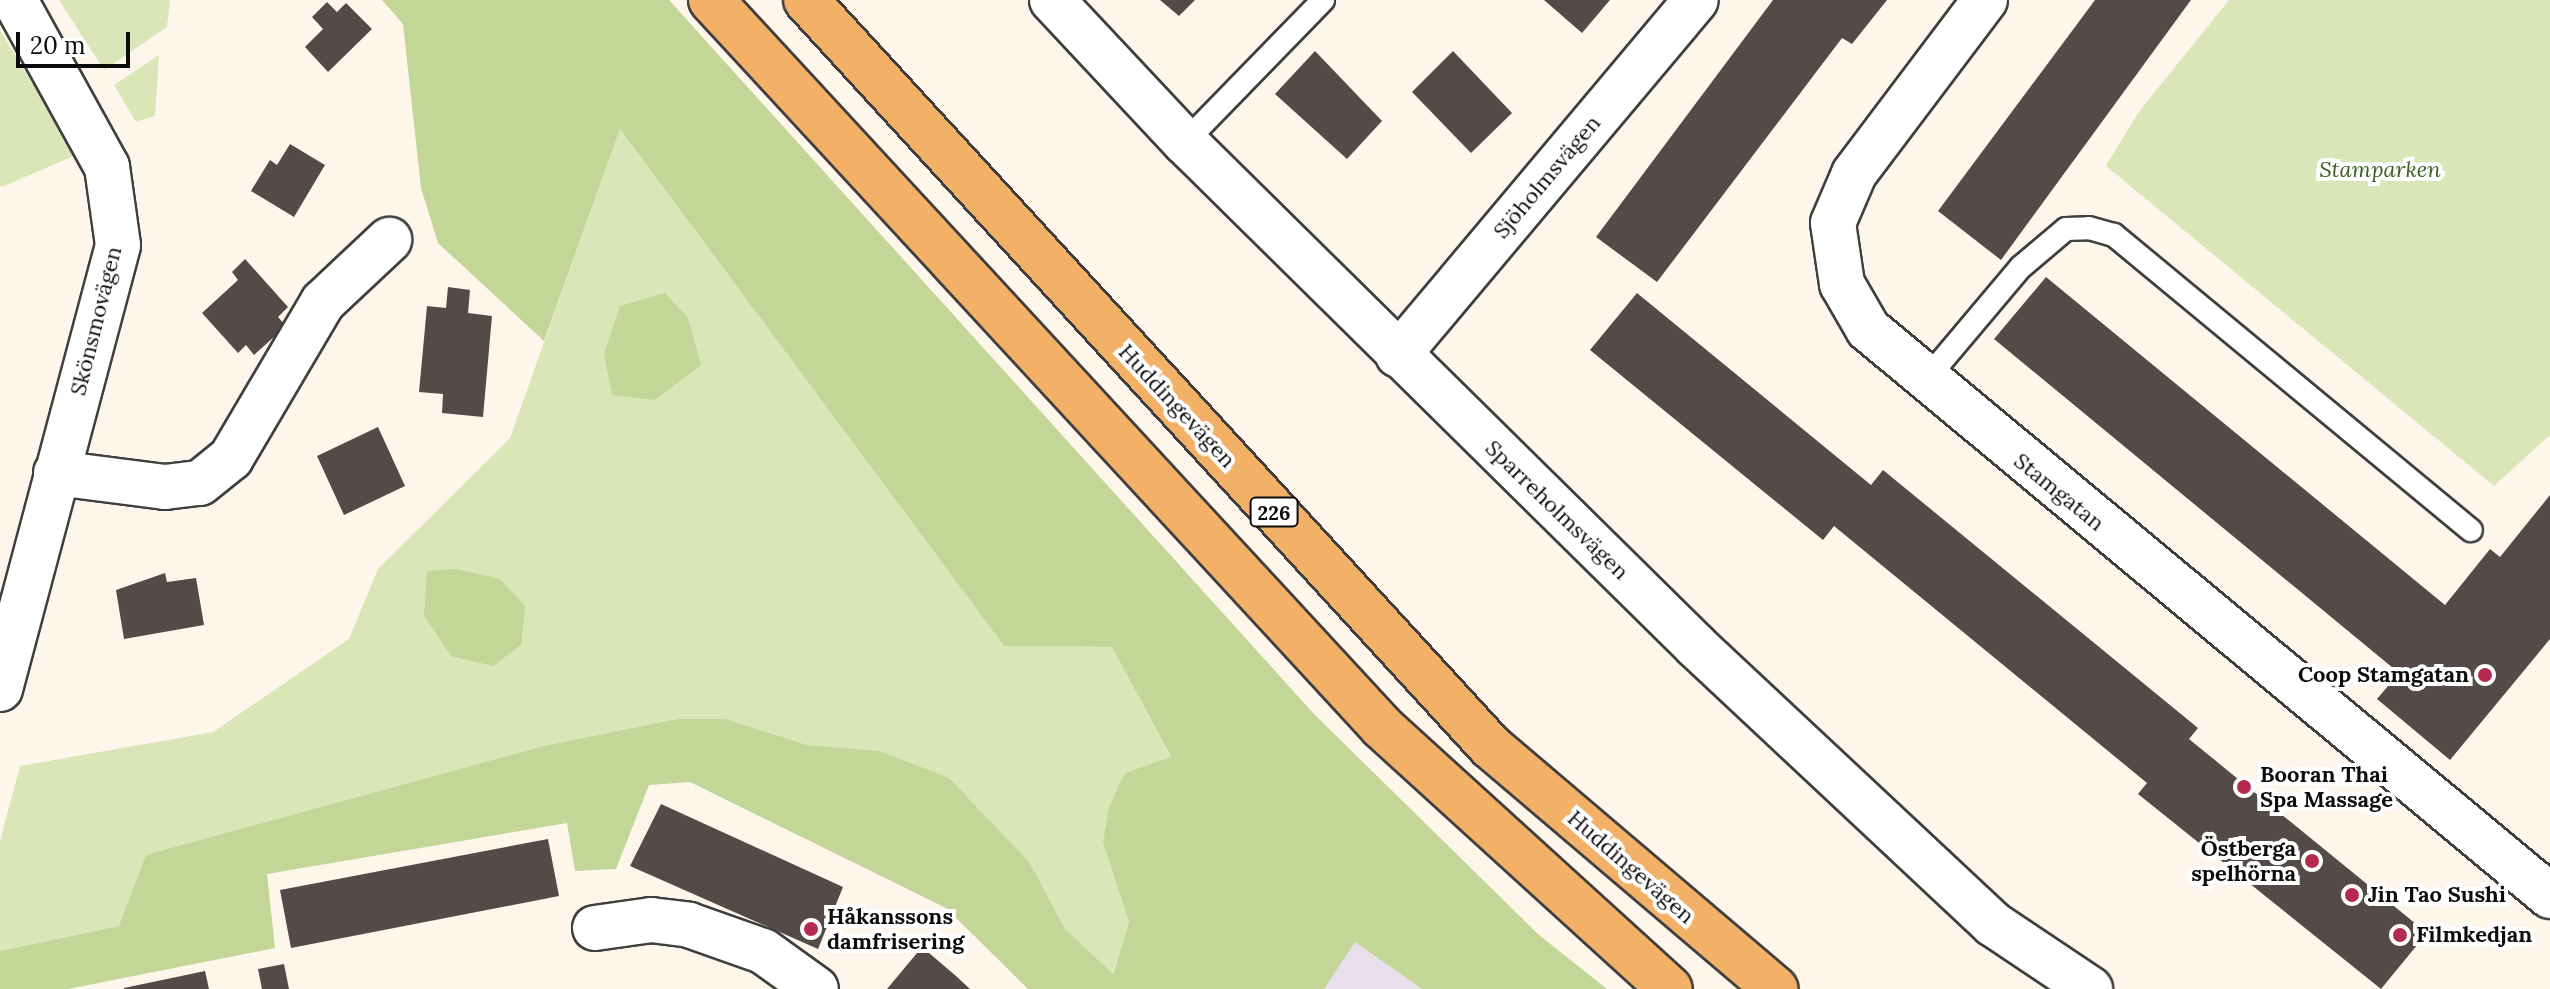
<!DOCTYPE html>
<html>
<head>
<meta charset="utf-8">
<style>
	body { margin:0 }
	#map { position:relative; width:2550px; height:989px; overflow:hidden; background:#fef6eb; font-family:Lora,serif }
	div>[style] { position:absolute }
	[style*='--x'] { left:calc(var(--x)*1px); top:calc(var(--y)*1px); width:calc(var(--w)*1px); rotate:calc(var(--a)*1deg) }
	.industrial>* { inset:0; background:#e7e0ea }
	.green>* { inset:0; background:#dae6b7 }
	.forest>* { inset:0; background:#c2d697 }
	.building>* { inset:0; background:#544b49 }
	.roads { filter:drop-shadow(2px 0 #3f3f3f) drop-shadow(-2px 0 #3f3f3f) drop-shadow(0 2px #3f3f3f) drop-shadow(0 -2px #3f3f3f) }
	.service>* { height:22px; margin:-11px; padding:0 11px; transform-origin:11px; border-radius:11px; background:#fff }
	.minor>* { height:44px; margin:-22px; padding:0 22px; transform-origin:22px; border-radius:22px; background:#fff }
	.primary>* { height:44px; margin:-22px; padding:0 22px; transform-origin:22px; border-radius:22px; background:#f2b167 }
	.dots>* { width:22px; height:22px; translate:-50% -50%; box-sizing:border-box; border:4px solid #fff; border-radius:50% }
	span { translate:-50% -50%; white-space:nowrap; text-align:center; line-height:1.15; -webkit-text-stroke:8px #fff; paint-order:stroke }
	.shield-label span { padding:2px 6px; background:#fff; border:2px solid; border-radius:6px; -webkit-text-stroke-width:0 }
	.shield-label { font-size:20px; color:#0c0c0c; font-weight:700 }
	.park-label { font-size:22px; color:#3b6020; font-style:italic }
	.street-label { font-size:22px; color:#0c0c0c }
	.poi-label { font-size:22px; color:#0c0c0c; font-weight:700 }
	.right { translate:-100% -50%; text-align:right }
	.left { translate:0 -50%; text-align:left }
	.scale { position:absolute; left:16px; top:32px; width:114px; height:36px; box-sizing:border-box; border:4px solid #0c0c0c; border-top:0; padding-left:10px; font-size:24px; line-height:28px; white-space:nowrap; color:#0c0c0c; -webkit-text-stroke:6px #fff; paint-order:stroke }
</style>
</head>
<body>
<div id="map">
	<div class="industrial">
		<div style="clip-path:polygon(1354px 941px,1422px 989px,1324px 989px)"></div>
	</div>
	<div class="green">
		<div style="clip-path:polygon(59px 0,170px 0,167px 27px,104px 70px)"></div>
		<div style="clip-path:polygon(2229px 0,2550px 0,2550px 435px,2494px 486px,2106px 166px,2138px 113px)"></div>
		<div style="clip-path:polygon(0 30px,76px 155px,4px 186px,0 186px)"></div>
		<div style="clip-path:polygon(159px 55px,155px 116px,136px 122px,114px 85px)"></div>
		<div style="clip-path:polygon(620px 129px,1004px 646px,1112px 647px,1171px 758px,1125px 773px,1103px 843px,1129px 922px,1112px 975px,1065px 929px,1030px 863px,880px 751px,807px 745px,726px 719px,678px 719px,119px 926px,0 951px,0 841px,20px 766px,213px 732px,349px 639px,378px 569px,510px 438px)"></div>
	</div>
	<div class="forest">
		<div style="clip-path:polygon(382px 0,669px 0,1314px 714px,1539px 935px,1607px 989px,1422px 989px,1355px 942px,1324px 989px,1028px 989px,946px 908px,690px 782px,649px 785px,616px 869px,575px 871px,567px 823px,267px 874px,275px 948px,68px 989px,0 989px,0 951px,119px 926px,146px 855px,544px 746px,678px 719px,726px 719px,807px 745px,880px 751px,949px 778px,1030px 863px,1065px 929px,1113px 974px,1129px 922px,1103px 843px,1109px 807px,1125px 773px,1171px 757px,1112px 647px,1004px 646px,620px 129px,544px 341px,438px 243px,421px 188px,403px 24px)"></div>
		<div style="clip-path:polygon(665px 293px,688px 318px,701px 365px,655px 400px,612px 395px,604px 354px,620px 306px)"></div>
		<div style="clip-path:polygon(457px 569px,500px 579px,525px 606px,521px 645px,493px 666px,451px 656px,424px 615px,427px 571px)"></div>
	</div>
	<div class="building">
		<div style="clip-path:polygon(1160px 0,1195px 0,1179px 16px)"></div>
		<div style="clip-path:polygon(1544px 0,1610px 0,1582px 33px)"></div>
		<div style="clip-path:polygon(1773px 0,1887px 0,1852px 44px,1842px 38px,1657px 282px,1596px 237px)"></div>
		<div style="clip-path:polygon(2095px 0,2191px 0,2001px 260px,1938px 211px)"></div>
		<div style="clip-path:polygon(327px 2px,337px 12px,346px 3px,372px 29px,328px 72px,305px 47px,323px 29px,312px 17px)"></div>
		<div style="clip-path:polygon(1315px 51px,1382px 121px,1347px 159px,1275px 94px)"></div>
		<div style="clip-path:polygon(1453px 51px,1512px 113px,1471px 153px,1412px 92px)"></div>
		<div style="clip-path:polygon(290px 144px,325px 165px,294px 217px,251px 191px,270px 160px,277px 165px)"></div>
		<div style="clip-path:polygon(245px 259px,288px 307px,278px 317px,286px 326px,254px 355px,246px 345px,238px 353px,202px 313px,238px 280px,232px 272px)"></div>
		<div style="clip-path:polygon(2046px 277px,2445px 605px,2490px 549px,2500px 557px,2550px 495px,2550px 639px,2450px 760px,2377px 699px,2399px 673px,1994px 339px)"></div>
		<div style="clip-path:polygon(448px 287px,470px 290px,468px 313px,492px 316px,483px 417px,442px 413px,443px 394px,419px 392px,427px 306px,446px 308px)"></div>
		<div style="clip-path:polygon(1637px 293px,1871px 485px,1883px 470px,2198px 728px,2189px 739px,2427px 933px,2381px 989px,2138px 794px,2147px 783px,1834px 526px,1823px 540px,1590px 350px)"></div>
		<div style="clip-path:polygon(378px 427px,405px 486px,344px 515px,317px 456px)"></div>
		<div style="clip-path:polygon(165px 573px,167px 582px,196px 578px,204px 625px,124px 639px,116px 590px)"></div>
		<div style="clip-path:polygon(661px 804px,843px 887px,818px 949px,630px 866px)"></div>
		<div style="clip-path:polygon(548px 839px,559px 896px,291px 948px,280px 890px)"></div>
		<div style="clip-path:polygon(922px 947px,956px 976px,970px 989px,887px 989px)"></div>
		<div style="clip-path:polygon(284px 964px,289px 989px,262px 989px,258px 969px)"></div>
		<div style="clip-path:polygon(205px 971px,209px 989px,124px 989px,124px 988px)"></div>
	</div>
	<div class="roads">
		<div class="service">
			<div style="--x:1185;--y:142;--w:198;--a:-45.8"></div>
			<div style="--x:1924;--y:382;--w:150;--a:-49.9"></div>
			<div style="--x:2021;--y:267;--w:59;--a:-40.2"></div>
			<div style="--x:2066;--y:229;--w:23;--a:-2"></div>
			<div style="--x:2089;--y:228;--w:26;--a:16"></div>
			<div style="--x:2114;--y:235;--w:463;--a:39.6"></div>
		</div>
		<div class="minor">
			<div style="--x:1052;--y:0;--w:195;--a:46.9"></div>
			<div style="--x:1185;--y:142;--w:718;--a:44.6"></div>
			<div style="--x:1696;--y:646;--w:407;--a:43.1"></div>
			<div style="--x:1993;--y:924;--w:117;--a:33.8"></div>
			<div style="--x:1985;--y:0;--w:218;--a:127"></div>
			<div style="--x:1854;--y:174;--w:53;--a:113.2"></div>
			<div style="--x:1833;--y:223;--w:62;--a:81.6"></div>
			<div style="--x:1842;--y:284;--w:52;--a:60"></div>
			<div style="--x:1868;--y:329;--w:887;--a:39.74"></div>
			<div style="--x:1398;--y:355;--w:463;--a:-50"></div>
			<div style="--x:56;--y:473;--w:110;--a:7.3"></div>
			<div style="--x:165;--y:487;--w:35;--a:-7"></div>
			<div style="--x:200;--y:483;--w:40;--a:-39"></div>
			<div style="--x:231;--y:458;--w:181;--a:-59.5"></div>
			<div style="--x:323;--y:302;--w:91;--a:-43.2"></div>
			<div style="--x:0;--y:689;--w:459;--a:-75.1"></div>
			<div style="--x:118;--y:245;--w:79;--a:-98"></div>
			<div style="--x:107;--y:167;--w:191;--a:-118.9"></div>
			<div style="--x:595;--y:928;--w:57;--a:-8.1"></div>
			<div style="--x:651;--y:920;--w:38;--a:7"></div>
			<div style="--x:689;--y:925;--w:78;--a:19.4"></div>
			<div style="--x:763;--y:951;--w:65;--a:35.6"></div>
		</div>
		<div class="primary">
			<div style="--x:711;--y:0;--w:989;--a:47.29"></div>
			<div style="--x:1382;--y:727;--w:389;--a:42.3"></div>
			<div style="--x:806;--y:0;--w:1012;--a:47.48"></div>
			<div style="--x:1490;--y:746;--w:375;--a:40.4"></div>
		</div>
	</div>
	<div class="dots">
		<div style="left:2485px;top:675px;background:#b52b50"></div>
		<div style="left:2244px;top:787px;background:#b52b50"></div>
		<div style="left:2312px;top:861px;background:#b52b50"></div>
		<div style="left:2352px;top:895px;background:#b52b50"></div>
		<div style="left:811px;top:929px;background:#b52b50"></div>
		<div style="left:2400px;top:935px;background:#b52b50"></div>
	</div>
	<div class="shield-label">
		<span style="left:1274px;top:512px">226</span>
	</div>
	<div class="park-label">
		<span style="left:2380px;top:170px">Stamparken</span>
	</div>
	<div class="street-label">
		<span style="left:1547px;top:177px;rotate:-50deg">Sjöholmsvägen</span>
		<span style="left:96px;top:321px;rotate:-76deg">Skönsmovägen</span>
		<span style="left:1177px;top:406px;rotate:47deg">Huddingevägen</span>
		<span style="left:2059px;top:492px;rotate:39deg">Stamgatan</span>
		<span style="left:1557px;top:510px;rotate:44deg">Sparreholmsvägen</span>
		<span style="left:1631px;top:867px;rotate:41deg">Huddingevägen</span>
	</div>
	<div class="poi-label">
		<span class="right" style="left:2469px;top:675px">Coop Stamgatan</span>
		<span class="left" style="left:2260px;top:787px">Booran Thai<br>Spa Massage</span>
		<span class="right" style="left:2296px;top:861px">Östberga<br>spelhörna</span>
		<span class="left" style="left:2368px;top:895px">Jin Tao Sushi</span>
		<span class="left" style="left:827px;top:929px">Håkanssons<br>damfrisering</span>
		<span class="left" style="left:2416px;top:935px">Filmkedjan</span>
	</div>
	<div class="scale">20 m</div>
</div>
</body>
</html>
